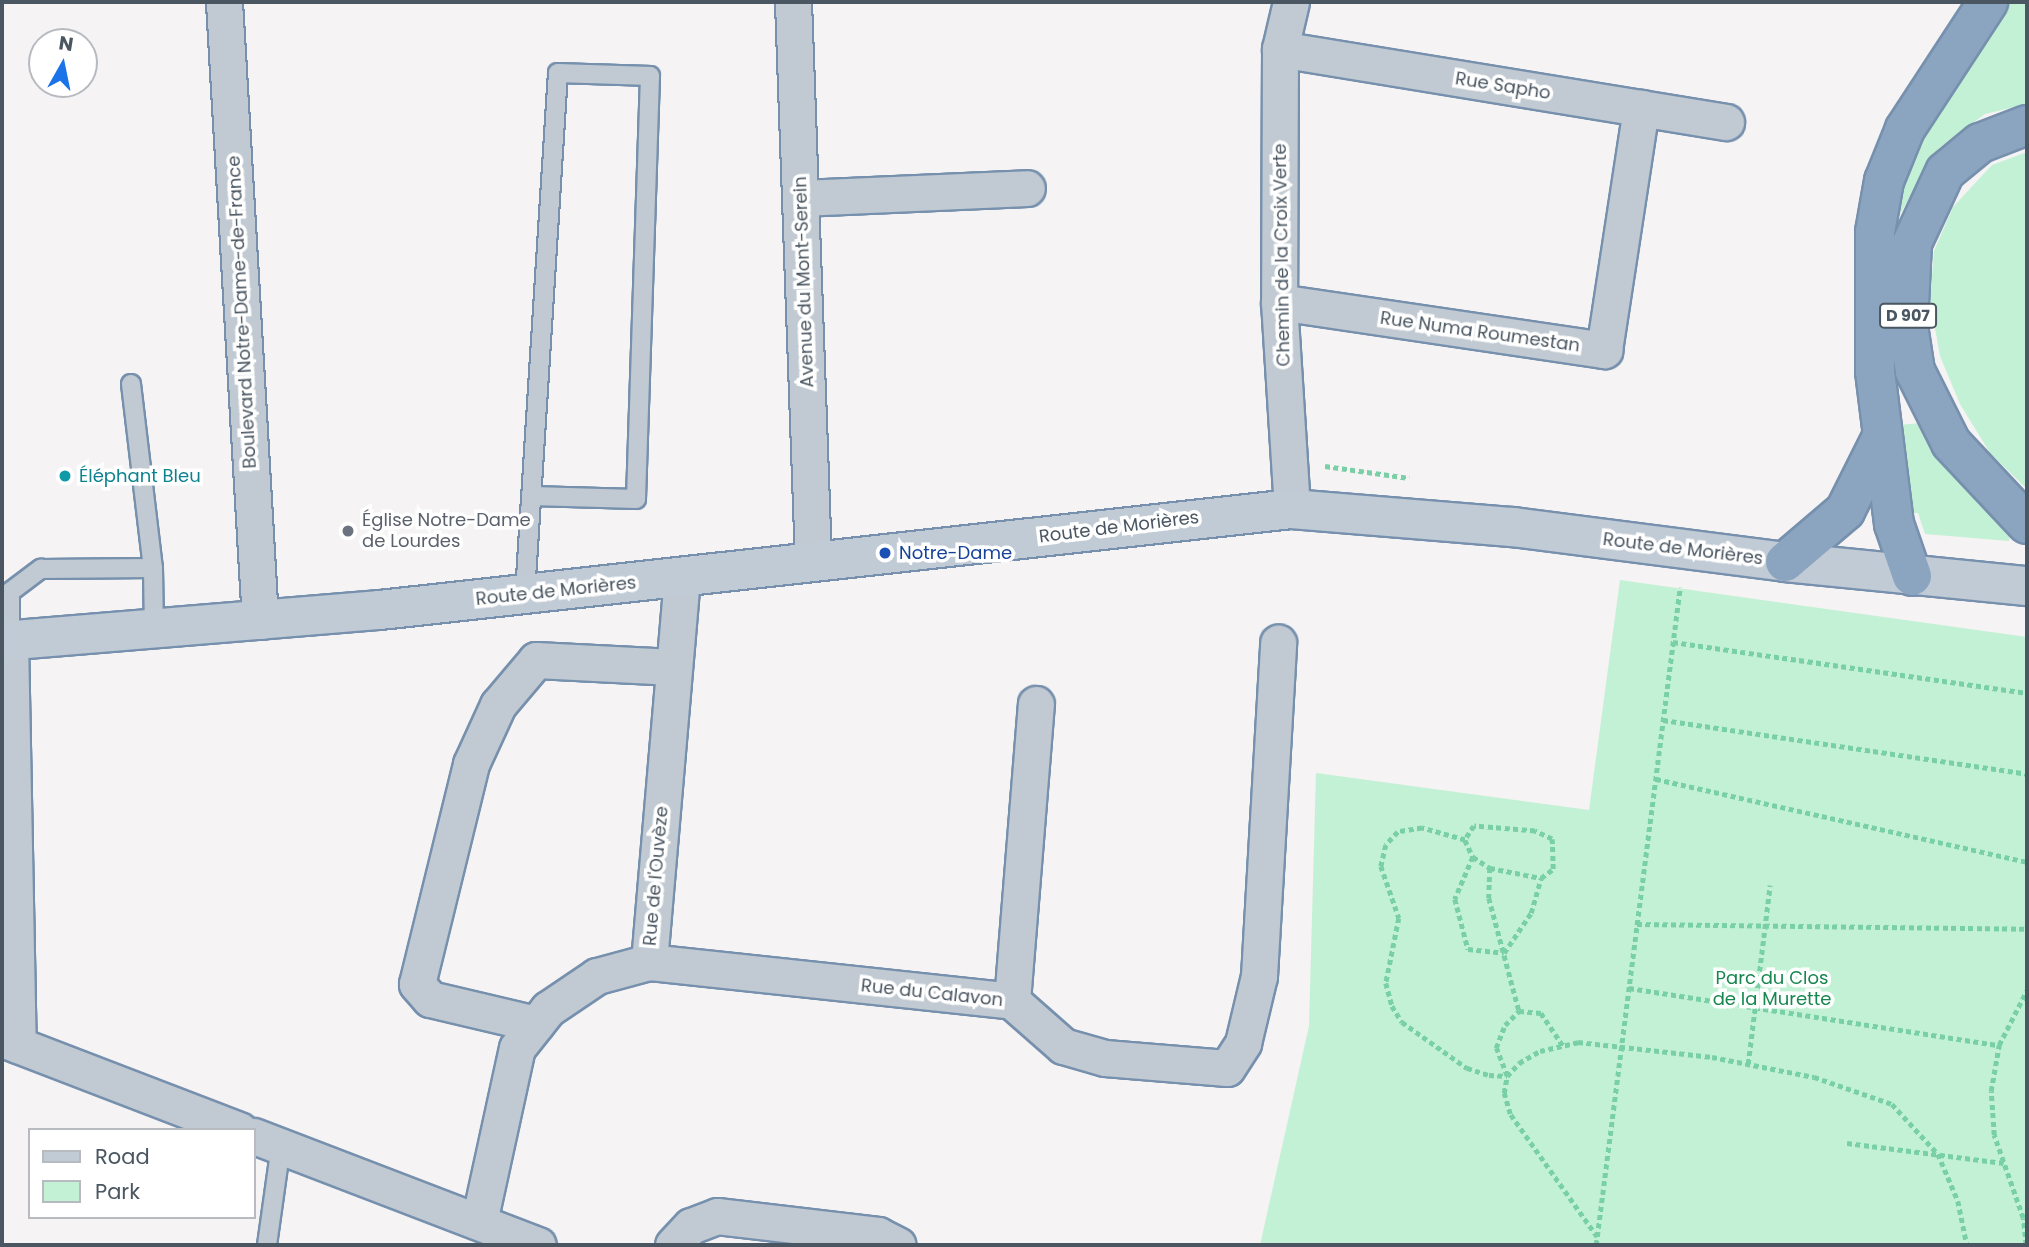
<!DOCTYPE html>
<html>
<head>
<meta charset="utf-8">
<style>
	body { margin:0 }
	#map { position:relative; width:2029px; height:1247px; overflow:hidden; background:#f5f3f3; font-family:Poppins,sans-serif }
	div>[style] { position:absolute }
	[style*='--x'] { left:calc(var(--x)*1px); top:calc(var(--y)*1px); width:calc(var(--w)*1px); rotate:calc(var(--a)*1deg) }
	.green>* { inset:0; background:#c3f1d5 }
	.path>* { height:4.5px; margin-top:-2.25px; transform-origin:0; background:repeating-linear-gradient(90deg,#7ad0a6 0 5px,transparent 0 8.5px) }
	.roads { filter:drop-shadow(2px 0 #7690ad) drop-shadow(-2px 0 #7690ad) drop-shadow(0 2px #7690ad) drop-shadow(0 -2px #7690ad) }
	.lane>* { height:18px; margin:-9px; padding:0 9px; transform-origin:9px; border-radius:9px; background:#c1cad2 }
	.street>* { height:35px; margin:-17.5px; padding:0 17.5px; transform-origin:17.5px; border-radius:17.5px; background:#c1cad2 }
	.secondary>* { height:38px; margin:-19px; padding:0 19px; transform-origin:19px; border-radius:19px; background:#c1cbd6 }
	.highway>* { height:38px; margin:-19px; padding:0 19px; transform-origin:19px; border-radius:19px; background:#8ba5c1 }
	.dots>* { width:19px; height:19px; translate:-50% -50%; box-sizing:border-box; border:4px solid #fff; border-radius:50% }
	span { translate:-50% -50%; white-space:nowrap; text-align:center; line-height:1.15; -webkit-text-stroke:7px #fff; paint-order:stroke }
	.shield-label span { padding:2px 5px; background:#fff; border:2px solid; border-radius:5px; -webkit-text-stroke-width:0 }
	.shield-label { font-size:16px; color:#4a5661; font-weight:700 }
	.street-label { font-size:18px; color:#4a5661 }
	.culture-label { font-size:18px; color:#0d838f }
	.left { translate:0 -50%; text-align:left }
	.worship-label { font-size:18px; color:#5b616d }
	.transit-label { font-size:18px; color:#164399 }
	.park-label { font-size:18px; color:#17864f }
	.frame { position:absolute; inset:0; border:4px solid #4a5661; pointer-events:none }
	.legend { position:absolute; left:28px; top:1128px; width:228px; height:91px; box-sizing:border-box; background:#fff; border:2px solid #b7bbc0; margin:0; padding:9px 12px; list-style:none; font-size:21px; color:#4a5661 }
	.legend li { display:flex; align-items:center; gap:14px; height:35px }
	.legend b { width:35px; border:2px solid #b7bbc0 }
	.north { position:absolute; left:28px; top:28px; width:70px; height:70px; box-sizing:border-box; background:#fff; border:2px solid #b7bbc0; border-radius:50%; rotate:9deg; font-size:19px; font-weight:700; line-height:28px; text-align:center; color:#4a5661 }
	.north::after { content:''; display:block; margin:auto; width:24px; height:32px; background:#1a73e8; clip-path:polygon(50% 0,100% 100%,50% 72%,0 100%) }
</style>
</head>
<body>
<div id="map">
	<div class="green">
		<div style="clip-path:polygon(2006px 2px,2027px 2px,2027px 104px,1985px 114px,1939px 148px,1893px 226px,1914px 144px)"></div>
		<div style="clip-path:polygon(2027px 152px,2027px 489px,1990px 453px,1960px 404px,1940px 356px,1930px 300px,1934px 251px,1953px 207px,1992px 165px)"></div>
		<div style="clip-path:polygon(1921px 423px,1946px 463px,2010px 535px,2009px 541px,1925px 534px,1918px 513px,1906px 513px,1899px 425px)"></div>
		<div style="clip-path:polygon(1620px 580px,2027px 637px,2027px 1245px,1260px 1245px,1309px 1026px,1316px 773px,1589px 810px)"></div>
	</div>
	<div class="path">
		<div style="--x:1325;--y:466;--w:85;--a:8.1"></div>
		<div style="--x:1673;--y:642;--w:358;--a:8.2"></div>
		<div style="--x:1663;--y:720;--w:368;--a:8.4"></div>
		<div style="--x:1656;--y:779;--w:380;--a:12.6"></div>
		<div style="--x:1465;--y:840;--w:19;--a:65"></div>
		<div style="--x:1473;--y:857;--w:20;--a:33"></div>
		<div style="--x:1490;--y:868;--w:52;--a:11.1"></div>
		<div style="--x:1541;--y:878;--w:15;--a:-37"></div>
		<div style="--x:1553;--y:869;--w:30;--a:-92"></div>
		<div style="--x:1552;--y:839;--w:19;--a:-155"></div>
		<div style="--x:1535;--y:831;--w:61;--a:-175.3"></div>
		<div style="--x:1474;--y:826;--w:17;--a:123"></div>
		<div style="--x:1465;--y:840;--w:45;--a:-164.4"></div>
		<div style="--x:1422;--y:828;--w:24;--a:171"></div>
		<div style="--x:1398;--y:832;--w:18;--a:133"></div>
		<div style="--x:1386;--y:845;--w:22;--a:103"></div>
		<div style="--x:1381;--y:866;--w:55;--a:70.9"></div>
		<div style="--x:1399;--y:918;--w:66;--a:101.3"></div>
		<div style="--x:1386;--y:983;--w:24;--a:75"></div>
		<div style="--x:1392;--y:1006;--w:19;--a:58"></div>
		<div style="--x:1402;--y:1022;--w:80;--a:35.3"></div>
		<div style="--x:1467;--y:1068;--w:23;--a:18"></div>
		<div style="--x:1489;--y:1075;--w:18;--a:3"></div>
		<div style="--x:1507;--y:1076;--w:30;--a:-111"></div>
		<div style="--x:1496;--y:1048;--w:25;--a:-69"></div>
		<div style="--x:1505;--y:1025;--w:20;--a:-45"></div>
		<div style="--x:1519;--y:1011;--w:22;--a:5"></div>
		<div style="--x:1541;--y:1013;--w:40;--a:56"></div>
		<div style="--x:1473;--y:857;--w:46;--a:113.2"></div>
		<div style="--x:1455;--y:899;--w:52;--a:75.4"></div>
		<div style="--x:1468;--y:949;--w:36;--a:6"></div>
		<div style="--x:1504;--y:953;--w:48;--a:-56"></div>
		<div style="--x:1531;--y:913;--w:36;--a:-74"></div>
		<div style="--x:1490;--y:868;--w:30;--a:92"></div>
		<div style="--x:1489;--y:898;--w:117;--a:75.1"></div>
		<div style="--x:1637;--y:924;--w:390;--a:0.7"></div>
		<div style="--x:1629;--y:988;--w:374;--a:8.8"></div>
		<div style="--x:1748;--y:1064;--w:180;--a:-83"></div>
		<div style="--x:1847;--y:1143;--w:158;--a:7.3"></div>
		<div style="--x:1597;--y:1237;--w:151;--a:-125.3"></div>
		<div style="--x:1510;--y:1114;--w:22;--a:-106"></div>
		<div style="--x:1504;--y:1093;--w:17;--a:-80"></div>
		<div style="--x:1507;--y:1076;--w:18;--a:-47"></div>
		<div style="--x:1519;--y:1063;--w:24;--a:-30"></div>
		<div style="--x:1540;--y:1051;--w:39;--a:-13"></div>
		<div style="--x:1578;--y:1042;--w:135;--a:6.4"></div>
		<div style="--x:1712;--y:1057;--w:104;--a:11.1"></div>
		<div style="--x:1814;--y:1077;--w:83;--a:19.1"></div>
		<div style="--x:1892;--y:1104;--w:68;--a:47.4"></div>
		<div style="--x:1938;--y:1154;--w:51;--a:66.9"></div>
		<div style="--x:1958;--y:1201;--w:45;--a:78.4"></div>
		<div style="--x:1596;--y:1245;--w:663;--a:-82.72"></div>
		<div style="--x:2026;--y:1245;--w:27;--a:-96"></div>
		<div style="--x:2023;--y:1218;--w:88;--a:-109.3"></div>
		<div style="--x:1994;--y:1135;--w:44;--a:-93.9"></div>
		<div style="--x:1991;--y:1091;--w:47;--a:-80.1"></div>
		<div style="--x:1999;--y:1045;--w:62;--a:-63"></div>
	</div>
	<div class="roads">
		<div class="lane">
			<div style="--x:131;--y:384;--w:185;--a:83.2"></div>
			<div style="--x:153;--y:568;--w:62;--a:89.1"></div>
			<div style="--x:525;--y:594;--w:522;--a:-86.38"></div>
			<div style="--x:558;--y:73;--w:92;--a:1.9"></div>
			<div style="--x:650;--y:76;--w:423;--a:91.9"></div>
			<div style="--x:636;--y:499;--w:104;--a:-178.3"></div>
			<div style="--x:10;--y:640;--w:48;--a:-90"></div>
			<div style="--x:10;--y:592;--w:39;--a:-37"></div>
			<div style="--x:41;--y:569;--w:112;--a:-0.5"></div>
			<div style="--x:267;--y:1245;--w:100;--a:-82"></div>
		</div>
		<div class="street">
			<div style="--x:224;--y:2;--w:620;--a:86.67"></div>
			<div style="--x:793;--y:2;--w:560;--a:87.95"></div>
			<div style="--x:1291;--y:2;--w:48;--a:103.2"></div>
			<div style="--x:1280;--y:49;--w:253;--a:90.2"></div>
			<div style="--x:1279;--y:302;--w:207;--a:86.4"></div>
			<div style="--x:1280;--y:49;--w:452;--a:9.3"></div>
			<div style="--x:801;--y:198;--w:226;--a:-2.5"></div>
			<div style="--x:1279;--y:302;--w:329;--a:8.4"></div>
			<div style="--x:1604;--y:350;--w:245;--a:-81.3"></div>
			<div style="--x:10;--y:640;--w:405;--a:88.9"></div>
			<div style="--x:649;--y:962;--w:365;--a:6.1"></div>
			<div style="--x:1012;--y:1001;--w:68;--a:41.4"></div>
			<div style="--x:1063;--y:1046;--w:44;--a:15.9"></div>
			<div style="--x:1105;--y:1058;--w:122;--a:4.7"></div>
			<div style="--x:1227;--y:1068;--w:30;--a:-57"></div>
			<div style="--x:1243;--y:1043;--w:69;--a:-76.6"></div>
			<div style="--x:1259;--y:976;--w:334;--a:-86.7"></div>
			<div style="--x:1012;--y:1001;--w:298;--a:-85.4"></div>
			<div style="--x:536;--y:1024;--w:109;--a:-166.7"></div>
			<div style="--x:430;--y:999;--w:20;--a:-131"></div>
			<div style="--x:417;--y:984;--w:227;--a:-76.2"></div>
			<div style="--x:471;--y:764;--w:65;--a:-65.4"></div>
			<div style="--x:498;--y:705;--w:59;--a:-49.8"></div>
			<div style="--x:536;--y:660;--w:138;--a:2.9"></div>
			<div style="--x:2;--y:1039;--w:254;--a:21"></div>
			<div style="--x:254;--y:1136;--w:304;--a:21"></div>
			<div style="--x:479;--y:1222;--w:178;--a:-77.7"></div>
			<div style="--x:517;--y:1048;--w:50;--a:-51.5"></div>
			<div style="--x:548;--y:1009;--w:59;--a:-34"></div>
			<div style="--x:597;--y:976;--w:54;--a:-15.1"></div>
			<div style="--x:649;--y:962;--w:386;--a:-85.1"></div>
			<div style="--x:673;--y:1245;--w:26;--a:-47"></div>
			<div style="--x:691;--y:1226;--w:28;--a:-21"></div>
			<div style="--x:717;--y:1216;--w:162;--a:6.7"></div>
			<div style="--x:878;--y:1235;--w:22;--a:27"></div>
		</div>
		<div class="secondary">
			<div style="--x:2;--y:641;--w:379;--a:-4.7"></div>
			<div style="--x:380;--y:610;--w:918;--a:-6.32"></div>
			<div style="--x:1292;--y:509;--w:222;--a:4.7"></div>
			<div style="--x:1513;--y:527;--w:274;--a:7.3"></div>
			<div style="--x:1785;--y:562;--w:243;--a:5.7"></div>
		</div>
		<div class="highway">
			<div style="--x:2027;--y:125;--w:50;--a:159"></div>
			<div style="--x:1980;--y:143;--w:45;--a:140.4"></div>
			<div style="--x:1945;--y:172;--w:78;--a:114.9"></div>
			<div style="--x:1912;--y:243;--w:83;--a:92.8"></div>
			<div style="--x:1908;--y:326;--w:46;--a:81.2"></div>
			<div style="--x:1915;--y:371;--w:80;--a:63.4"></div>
			<div style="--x:1951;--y:443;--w:111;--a:46.8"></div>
			<div style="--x:1785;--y:562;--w:79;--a:-40.4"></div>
			<div style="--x:1845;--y:511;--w:83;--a:-63.4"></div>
			<div style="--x:1912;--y:576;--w:55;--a:-109.1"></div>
			<div style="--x:1894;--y:524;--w:154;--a:-97.1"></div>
			<div style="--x:1875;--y:371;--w:139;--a:-90"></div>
			<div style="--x:1875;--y:232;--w:52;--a:-80"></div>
			<div style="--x:1884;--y:181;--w:56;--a:-68"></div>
			<div style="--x:1905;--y:129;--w:152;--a:-56.8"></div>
		</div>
	</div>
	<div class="dots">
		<div style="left:65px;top:476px;background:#0f9aa8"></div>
		<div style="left:348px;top:531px;background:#6b7280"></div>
		<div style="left:885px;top:553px;background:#1a4fb4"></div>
	</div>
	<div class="shield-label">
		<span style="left:1908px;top:316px">D 907</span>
	</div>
	<div class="street-label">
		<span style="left:1503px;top:86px;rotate:9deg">Rue Sapho</span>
		<span style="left:1282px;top:255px;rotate:-91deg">Chemin de la Croix Verte</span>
		<span style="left:804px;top:282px;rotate:-92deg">Avenue du Mont-Serein</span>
		<span style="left:242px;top:312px;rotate:-93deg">Boulevard Notre-Dame-de-France</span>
		<span style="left:1480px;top:332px;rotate:8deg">Rue Numa Roumestan</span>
		<span style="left:1119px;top:527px;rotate:-7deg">Route de Morières</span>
		<span style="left:1683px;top:549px;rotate:7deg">Route de Morières</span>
		<span style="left:556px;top:591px;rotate:-6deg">Route de Morières</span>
		<span style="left:656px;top:876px;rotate:-85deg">Rue de l'Ouvèze</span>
		<span style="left:932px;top:993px;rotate:6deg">Rue du Calavon</span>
	</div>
	<div class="culture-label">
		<span class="left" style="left:79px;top:476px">Éléphant Bleu</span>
	</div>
	<div class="worship-label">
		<span class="left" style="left:362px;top:531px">Église Notre-Dame<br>de Lourdes</span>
	</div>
	<div class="transit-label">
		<span class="left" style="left:899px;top:553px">Notre-Dame</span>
	</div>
	<div class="park-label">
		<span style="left:1772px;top:989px">Parc du Clos<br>de la Murette</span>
	</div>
	<div class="frame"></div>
	<ul class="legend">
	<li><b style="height:9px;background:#c1cbd6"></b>Road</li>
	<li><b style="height:19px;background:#c3f1d5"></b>Park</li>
	</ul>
	<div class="north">N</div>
</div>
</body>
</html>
